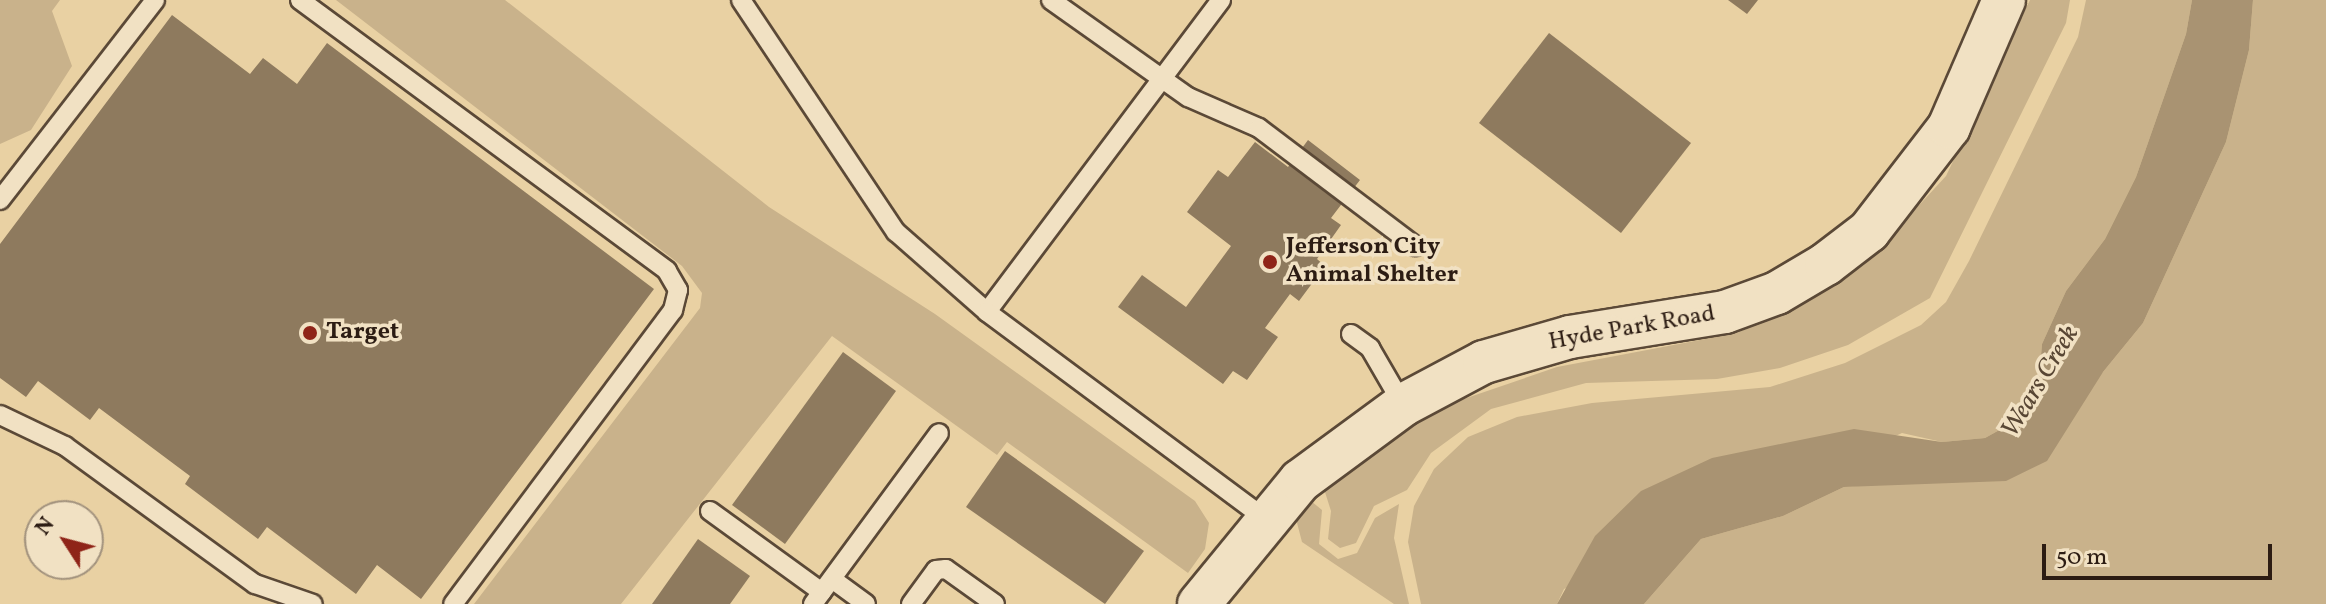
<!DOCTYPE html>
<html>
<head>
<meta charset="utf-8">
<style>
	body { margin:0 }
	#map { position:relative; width:2326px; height:604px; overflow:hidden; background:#e9d1a3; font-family:Vollkorn,serif }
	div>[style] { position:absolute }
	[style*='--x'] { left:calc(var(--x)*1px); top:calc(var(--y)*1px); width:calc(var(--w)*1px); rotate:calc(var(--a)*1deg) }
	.green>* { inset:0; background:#c9b28b }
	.water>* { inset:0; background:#a99372 }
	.building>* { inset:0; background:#8e7a5e }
	.roads { filter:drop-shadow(2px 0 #5b4937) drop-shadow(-2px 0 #5b4937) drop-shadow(0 2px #5b4937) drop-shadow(0 -2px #5b4937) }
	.service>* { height:18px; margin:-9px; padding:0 9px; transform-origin:9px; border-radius:9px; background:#f1e1c3 }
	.tertiary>* { height:42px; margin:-21px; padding:0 21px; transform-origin:21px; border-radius:21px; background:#f1e1c3 }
	.dots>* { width:22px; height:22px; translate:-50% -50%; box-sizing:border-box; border:4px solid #f1e1c3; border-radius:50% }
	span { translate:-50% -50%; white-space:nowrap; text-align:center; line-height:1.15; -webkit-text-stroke:7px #f1e1c3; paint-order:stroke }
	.poi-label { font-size:24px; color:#2c1c13; font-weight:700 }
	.left { translate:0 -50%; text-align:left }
	.street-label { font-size:24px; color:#2c1c13 }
	.water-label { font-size:26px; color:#584634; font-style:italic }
	.north { position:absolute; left:24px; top:500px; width:80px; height:80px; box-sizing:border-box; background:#f1e1c3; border:2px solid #a2927d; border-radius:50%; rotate:306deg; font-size:22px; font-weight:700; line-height:32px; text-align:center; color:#2c1c13 }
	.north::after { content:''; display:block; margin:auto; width:28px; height:36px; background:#8f2418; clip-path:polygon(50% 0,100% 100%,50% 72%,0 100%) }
	.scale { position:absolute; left:2042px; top:544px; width:230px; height:36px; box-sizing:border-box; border:4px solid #2c1c13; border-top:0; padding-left:10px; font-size:24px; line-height:28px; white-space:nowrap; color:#2c1c13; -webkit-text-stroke:6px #f1e1c3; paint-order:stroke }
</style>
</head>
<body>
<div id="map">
	<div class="green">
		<div style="clip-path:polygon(0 0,60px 0,52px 11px,72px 66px,31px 130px,0 144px)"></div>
		<div style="clip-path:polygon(336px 0,505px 0,769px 207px,935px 314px,1195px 501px,1209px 523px,1205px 549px,1188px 573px,1007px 442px,997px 455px,832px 336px,621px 604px,474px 604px,700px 308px,702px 293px,682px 266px)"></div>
		<div style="clip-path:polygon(2030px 0,2070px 0,2066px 23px,1930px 298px,1848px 345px,1780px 368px,1717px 379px,1586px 383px,1491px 409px,1431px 453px,1407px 490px,1374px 506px,1356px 543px,1340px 548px,1328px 539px,1331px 511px,1324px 489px,1404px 429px,1452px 403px,1557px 367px,1737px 333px,1805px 303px,1864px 265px,1946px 176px)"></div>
		<div style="clip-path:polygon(2086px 0,2192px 0,2186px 34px,2136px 177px,2105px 239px,2066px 291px,2042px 344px,2038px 390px,2012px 423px,1985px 438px,1942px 442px,1902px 433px,1564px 589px,1557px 604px,1421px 604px,1408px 542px,1414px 506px,1434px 469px,1468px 437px,1517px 417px,1592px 403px,1770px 387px,1845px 363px,1921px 325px,1946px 302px,1969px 261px,2078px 37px)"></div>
		<div style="clip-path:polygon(2253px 0,2326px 0,2326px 604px,1644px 604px,1701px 539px,1783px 516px,1844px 487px,1922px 481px,2103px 372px,2143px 323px,2226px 142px,2249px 50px)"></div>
		<div style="clip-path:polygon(1311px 501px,1322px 510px,1319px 544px,1338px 559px,1357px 553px,1375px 518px,1399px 504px,1394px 538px,1409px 604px,1394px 604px,1302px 542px,1296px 519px)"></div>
	</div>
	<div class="water">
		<div style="clip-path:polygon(2192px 0,2253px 0,2249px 50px,2226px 142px,2143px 323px,2103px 372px,2047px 461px,2006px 481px,1844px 487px,1783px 516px,1701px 539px,1644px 604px,1557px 604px,1595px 536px,1641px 491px,1712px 458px,1854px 429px,1942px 442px,1985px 438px,2012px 423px,2038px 390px,2042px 344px,2066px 291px,2105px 239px,2136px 177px,2186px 34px)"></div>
	</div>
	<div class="building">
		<div style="clip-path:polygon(1728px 0,1758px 0,1747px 14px)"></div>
		<div style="clip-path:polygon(172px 15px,250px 74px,263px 58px,297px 84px,327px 43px,654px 289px,421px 599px,377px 565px,356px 594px,267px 527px,258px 539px,185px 484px,190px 476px,99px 408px,90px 420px,38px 381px,26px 397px,0 378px,0 244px)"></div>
		<div style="clip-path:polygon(1549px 33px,1691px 143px,1621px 233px,1479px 123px)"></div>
		<div style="clip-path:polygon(1308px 140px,1360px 180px,1331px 218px,1341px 225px,1317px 259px,1325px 266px,1299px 301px,1290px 294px,1265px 328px,1278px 337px,1247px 380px,1233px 371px,1223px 384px,1118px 307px,1142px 275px,1186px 307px,1231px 246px,1187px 212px,1218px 170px,1228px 177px,1255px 142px,1288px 167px)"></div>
		<div style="clip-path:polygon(843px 352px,896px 391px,785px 544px,732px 505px)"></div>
		<div style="clip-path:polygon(1005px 451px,1144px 551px,1105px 604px,966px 507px)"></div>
		<div style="clip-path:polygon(698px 539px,750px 576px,730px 604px,652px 604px)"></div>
	</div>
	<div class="roads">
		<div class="service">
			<div style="--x:300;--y:0;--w:456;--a:36.4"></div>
			<div style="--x:667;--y:271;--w:22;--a:60"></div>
			<div style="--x:678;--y:290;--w:21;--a:104"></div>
			<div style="--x:673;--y:310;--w:367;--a:126.8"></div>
			<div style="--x:741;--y:0;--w:279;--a:56.3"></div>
			<div style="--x:896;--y:232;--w:121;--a:41.3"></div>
			<div style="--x:1051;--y:0;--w:168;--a:35.3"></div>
			<div style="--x:1188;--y:97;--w:77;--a:23.6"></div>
			<div style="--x:1259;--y:128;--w:196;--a:37.1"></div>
			<div style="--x:1221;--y:0;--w:390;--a:126.9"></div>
			<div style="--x:987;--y:312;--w:345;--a:36.6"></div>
			<div style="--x:0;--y:200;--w:253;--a:-52.2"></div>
			<div style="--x:1351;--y:334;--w:24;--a:36"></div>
			<div style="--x:1370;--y:348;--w:66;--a:59.9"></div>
			<div style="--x:0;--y:415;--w:72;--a:25.5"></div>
			<div style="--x:65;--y:446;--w:235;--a:36"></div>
			<div style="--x:255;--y:584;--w:61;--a:19"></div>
			<div style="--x:710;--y:511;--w:138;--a:35.9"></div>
			<div style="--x:832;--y:579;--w:42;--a:36.3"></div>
			<div style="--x:813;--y:604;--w:212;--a:-53.6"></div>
			<div style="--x:911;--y:604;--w:42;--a:-53.7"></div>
			<div style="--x:936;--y:570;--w:10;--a:-6"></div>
			<div style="--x:946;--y:569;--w:60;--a:35.5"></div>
		</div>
		<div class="tertiary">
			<div style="--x:1199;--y:604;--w:159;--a:-50.6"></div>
			<div style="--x:1300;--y:481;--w:128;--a:-36.4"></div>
			<div style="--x:1403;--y:405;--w:92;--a:-28"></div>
			<div style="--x:1484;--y:362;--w:90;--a:-16.2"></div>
			<div style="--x:1570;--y:337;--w:157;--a:-9.2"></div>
			<div style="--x:1725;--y:312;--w:55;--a:-20.1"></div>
			<div style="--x:1777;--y:293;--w:57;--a:-30.6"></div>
			<div style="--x:1826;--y:264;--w:54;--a:-37.5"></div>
			<div style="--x:1869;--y:231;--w:131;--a:-52.4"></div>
			<div style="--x:1949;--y:127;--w:138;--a:-66.6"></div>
		</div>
	</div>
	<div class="dots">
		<div style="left:1270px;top:262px;background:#8f2418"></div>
		<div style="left:310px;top:333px;background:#8f2418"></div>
	</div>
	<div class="poi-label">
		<span class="left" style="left:1286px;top:262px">Jefferson City<br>Animal Shelter</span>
		<span class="left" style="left:326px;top:333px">Target</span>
	</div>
	<div class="street-label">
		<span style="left:1632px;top:329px;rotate:-10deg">Hyde Park Road</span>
	</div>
	<div class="water-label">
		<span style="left:2041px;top:382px;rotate:-59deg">Wears Creek</span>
	</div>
	<div class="north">N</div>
	<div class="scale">50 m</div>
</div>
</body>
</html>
